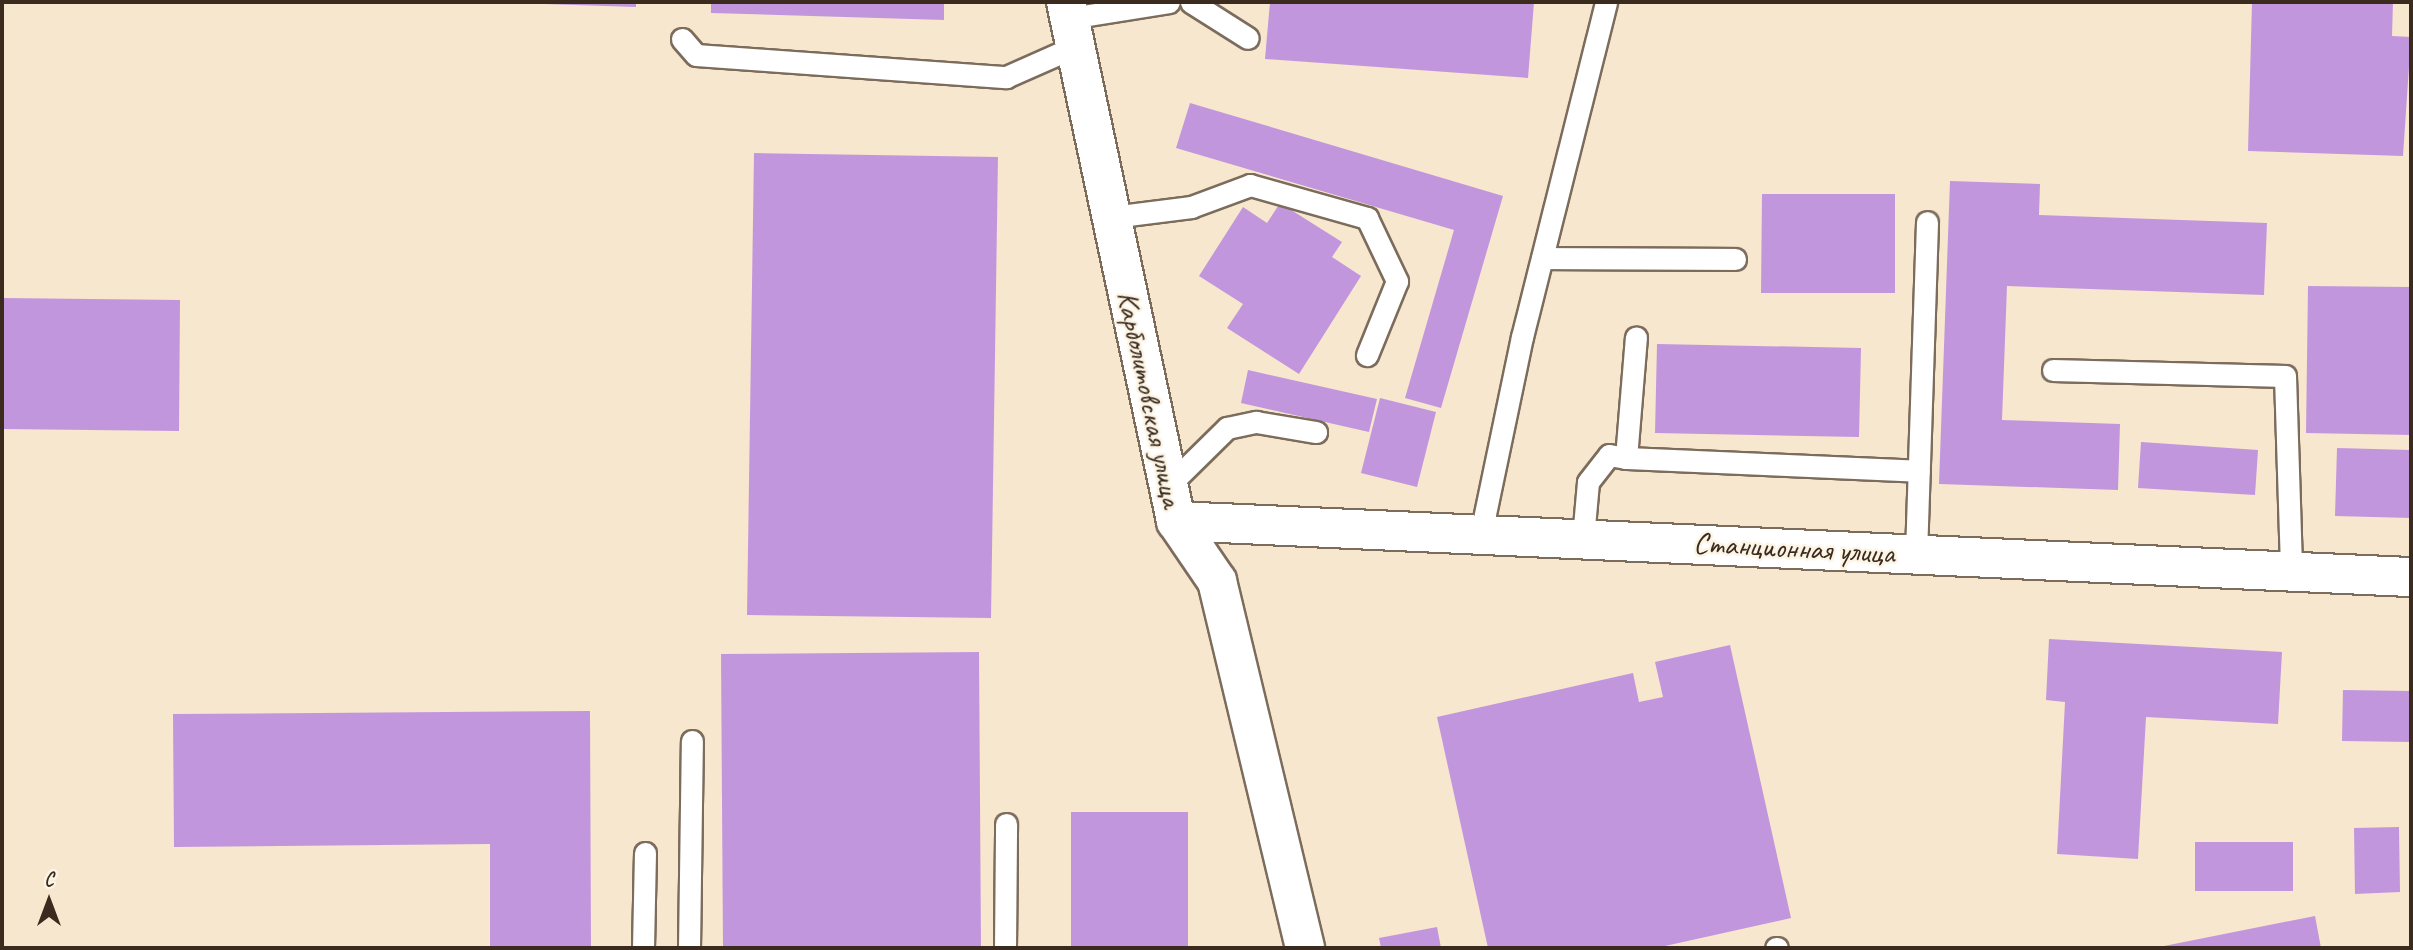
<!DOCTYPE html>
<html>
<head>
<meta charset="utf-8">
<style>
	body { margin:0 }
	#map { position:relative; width:2413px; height:950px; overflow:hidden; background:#f6e7ce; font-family:Caveat,sans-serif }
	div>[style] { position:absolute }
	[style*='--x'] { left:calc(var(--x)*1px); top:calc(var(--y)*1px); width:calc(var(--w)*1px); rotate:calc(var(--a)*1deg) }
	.building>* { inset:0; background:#c296dd }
	.roads { filter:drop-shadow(2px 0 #7c6c5c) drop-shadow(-2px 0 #7c6c5c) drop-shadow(0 2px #7c6c5c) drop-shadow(0 -2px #7c6c5c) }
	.service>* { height:21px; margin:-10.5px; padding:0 10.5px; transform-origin:10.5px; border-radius:10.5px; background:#fff }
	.minor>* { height:38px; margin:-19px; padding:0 19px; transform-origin:19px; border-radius:19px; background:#fff }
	span { translate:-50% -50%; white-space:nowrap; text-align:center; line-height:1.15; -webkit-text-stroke:5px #fcf5e5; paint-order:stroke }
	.street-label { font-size:30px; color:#3b2a1e }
	.frame { position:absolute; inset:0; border:4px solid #3b2a1e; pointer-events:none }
	.north { position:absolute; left:14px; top:866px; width:70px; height:70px; -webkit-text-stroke:5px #fcf5e5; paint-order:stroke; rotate:0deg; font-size:19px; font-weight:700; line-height:28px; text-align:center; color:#3b2a1e }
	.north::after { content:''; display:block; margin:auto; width:24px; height:32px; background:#3b2a1e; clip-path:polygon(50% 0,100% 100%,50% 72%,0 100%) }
</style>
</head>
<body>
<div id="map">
	<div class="building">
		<div style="clip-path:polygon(544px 2px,636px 2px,636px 7px,544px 4px)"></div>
		<div style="clip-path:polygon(711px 2px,944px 2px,944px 20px,711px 13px)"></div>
		<div style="clip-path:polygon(1270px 2px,1534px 2px,1528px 78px,1265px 59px)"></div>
		<div style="clip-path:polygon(2252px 2px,2393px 2px,2392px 36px,2411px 37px,2403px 156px,2248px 151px)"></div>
		<div style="clip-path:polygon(1190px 103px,1503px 196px,1441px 408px,1405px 398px,1454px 230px,1176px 148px)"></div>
		<div style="clip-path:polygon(754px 153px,998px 157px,991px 618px,747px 615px)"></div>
		<div style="clip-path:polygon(1950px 181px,2040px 184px,2039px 215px,2267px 223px,2264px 295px,2007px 286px,2002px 420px,2120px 424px,2118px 490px,1939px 484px)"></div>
		<div style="clip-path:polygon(1762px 194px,1895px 194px,1895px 293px,1761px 293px)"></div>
		<div style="clip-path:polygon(1280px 203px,1342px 242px,1332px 257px,1361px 276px,1299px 374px,1227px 328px,1243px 304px,1199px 276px,1243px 207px,1267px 223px)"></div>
		<div style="clip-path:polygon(2308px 286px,2411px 287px,2411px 435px,2306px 433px)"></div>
		<div style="clip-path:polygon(2px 298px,180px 300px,179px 431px,2px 429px)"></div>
		<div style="clip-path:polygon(1657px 344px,1861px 348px,1859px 437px,1655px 433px)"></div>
		<div style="clip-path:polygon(1248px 370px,1377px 399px,1369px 432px,1241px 403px)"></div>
		<div style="clip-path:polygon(1380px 398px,1436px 412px,1417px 487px,1361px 473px)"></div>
		<div style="clip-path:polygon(2141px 442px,2258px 450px,2255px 495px,2138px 488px)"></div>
		<div style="clip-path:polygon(2337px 448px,2411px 450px,2411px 518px,2335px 516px)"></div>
		<div style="clip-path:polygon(2049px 639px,2282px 652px,2278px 724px,2146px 717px,2138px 859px,2057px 854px,2065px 702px,2046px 700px)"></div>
		<div style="clip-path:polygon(1730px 645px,1791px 918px,1656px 948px,1488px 948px,1437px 717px,1633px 673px,1639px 702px,1663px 697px,1655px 662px)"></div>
		<div style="clip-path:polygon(979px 652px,981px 948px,723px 948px,721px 654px)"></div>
		<div style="clip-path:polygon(2343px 690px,2411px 691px,2411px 742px,2342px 741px)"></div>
		<div style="clip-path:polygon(590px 711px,591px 948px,490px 948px,490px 844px,174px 847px,173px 714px)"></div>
		<div style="clip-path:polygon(1071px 812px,1188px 812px,1188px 948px,1071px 948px)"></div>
		<div style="clip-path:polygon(2399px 827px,2400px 892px,2355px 894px,2354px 828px)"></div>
		<div style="clip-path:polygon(2195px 842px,2293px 842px,2293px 891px,2195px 891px)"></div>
		<div style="clip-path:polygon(2315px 916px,2321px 948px,2159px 948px,2159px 947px)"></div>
		<div style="clip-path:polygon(1437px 927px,1441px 948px,1381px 948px,1379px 938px)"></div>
	</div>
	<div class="roads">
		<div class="service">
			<div style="--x:1191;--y:2;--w:67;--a:32.3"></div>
			<div style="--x:1070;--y:18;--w:100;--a:-9.2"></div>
			<div style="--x:682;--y:39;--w:21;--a:49"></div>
			<div style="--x:696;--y:55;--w:311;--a:4.1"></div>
			<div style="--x:1006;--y:77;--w:77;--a:-23.9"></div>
			<div style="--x:1112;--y:217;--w:80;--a:-7.2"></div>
			<div style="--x:1191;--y:207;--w:63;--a:-20.4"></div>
			<div style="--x:1250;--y:185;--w:122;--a:15.8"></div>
			<div style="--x:1367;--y:218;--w:70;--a:64.5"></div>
			<div style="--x:1397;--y:281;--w:80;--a:112.1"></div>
			<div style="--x:1542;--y:258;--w:193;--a:0.3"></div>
			<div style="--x:2053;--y:370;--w:232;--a:1.5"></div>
			<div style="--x:2285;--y:376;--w:195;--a:88.2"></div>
			<div style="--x:1626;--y:458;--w:293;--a:2.5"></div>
			<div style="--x:1168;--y:486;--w:83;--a:-44.5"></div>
			<div style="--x:1227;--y:428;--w:30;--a:-12"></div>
			<div style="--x:1256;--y:422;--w:61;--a:9.5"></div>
			<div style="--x:1481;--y:533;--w:200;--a:-78.2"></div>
			<div style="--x:1522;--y:337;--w:345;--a:-75.9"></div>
			<div style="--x:1583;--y:538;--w:56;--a:-84.9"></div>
			<div style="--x:1588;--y:482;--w:34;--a:-52"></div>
			<div style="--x:1609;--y:455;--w:17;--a:10"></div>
			<div style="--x:1626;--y:458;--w:121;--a:-85.3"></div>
			<div style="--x:1916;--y:554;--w:332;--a:-88.1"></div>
			<div style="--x:643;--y:948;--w:95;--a:-88.8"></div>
			<div style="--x:689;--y:948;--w:207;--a:-89.2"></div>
			<div style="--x:1005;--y:948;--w:124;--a:-89.5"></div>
			<div style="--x:1776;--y:948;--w:1;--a:0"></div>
		</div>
		<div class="minor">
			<div style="--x:1066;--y:2;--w:531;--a:78.03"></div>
			<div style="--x:1176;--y:521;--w:73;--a:55.7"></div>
			<div style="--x:1217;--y:581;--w:377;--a:76.5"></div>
			<div style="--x:1176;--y:521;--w:1236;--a:2.6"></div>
		</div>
	</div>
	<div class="street-label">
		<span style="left:1150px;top:399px;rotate:78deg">Карболитовская улица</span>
		<span style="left:1794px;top:548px;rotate:3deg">Станционная улица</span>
	</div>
	<div class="frame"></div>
	<div class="north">С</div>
</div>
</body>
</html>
